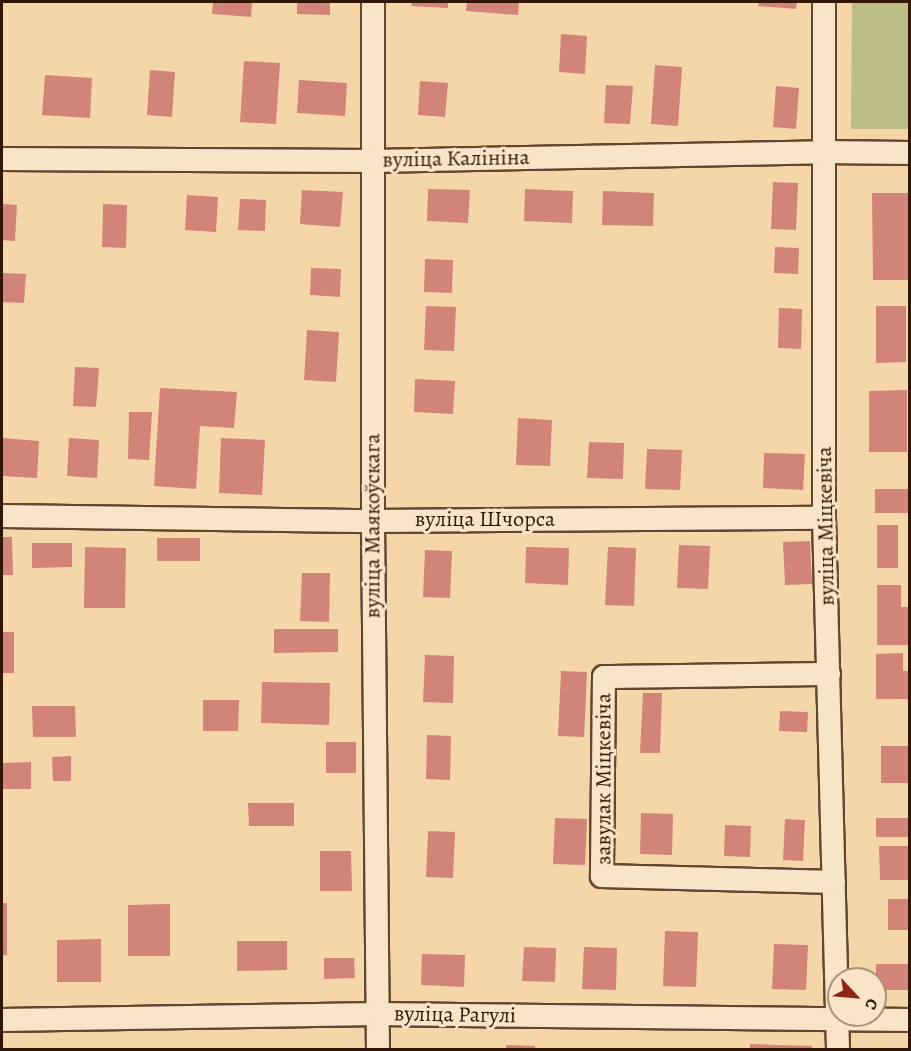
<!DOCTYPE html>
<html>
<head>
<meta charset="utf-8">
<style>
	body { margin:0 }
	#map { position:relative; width:911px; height:1051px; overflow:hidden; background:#f5d6a8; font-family:Alegreya,serif }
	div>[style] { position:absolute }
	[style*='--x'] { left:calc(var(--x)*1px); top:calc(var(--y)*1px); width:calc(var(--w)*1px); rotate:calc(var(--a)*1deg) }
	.green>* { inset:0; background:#bdbd86 }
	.building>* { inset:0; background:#d28479 }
	.roads { filter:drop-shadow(2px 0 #634630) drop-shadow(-2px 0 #634630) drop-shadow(0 2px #634630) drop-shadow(0 -2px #634630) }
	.minor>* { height:22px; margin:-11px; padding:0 11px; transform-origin:11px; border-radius:11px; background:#f8e4c6 }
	span { translate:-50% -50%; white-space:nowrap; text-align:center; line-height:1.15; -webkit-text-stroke:6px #f8e4c6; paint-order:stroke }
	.street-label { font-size:22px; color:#321608 }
	.frame { position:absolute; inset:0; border:3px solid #321608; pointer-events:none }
	.north { position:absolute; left:827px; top:967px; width:60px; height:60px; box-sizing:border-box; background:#f8e4c6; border:2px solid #a9927a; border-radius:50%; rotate:116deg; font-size:16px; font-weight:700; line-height:24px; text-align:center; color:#321608 }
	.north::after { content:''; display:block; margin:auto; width:21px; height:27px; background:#8f2418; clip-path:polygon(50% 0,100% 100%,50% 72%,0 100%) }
</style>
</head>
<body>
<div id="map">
	<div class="green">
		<div style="clip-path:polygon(852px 2px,909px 2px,909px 129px,851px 129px)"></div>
	</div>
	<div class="building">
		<div style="clip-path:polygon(213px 2px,252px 2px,251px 17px,212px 14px)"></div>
		<div style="clip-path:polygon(297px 2px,330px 2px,330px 15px,297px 14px)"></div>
		<div style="clip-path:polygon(412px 2px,448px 2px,448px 8px,411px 6px)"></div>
		<div style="clip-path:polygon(467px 2px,519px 2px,518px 15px,466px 11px)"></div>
		<div style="clip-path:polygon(759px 2px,797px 2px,796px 9px,758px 6px)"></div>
		<div style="clip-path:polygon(561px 34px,587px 36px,585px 74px,559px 72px)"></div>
		<div style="clip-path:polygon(244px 61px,280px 63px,276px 124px,240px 122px)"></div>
		<div style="clip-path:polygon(655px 65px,682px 67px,678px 126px,651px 124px)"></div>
		<div style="clip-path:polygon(150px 70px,175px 72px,172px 117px,147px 115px)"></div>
		<div style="clip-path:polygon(45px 75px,92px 78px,90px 118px,42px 115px)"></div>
		<div style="clip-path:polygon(299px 80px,347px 83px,345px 116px,297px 113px)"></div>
		<div style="clip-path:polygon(420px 81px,448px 83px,445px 117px,418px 115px)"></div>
		<div style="clip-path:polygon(606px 85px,633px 86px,630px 124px,604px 123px)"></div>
		<div style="clip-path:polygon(776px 86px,799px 88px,796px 129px,773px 127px)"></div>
		<div style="clip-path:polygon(773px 182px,798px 183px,796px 230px,771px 229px)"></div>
		<div style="clip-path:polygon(428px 189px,470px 190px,468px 223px,427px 221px)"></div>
		<div style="clip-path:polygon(525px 189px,573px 191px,572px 223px,524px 221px)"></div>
		<div style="clip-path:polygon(302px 190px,343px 192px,340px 227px,300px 224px)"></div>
		<div style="clip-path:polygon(603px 191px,654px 193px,653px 226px,602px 225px)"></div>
		<div style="clip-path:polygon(872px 193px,910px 193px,910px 280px,873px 280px)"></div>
		<div style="clip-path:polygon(187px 195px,218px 197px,216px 232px,185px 230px)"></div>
		<div style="clip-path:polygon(240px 199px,266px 200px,265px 231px,238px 230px)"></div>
		<div style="clip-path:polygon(2px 204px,17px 205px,15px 241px,2px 240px)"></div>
		<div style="clip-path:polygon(103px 204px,127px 205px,126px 248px,102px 247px)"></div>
		<div style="clip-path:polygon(775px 247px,799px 248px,798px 274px,774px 273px)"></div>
		<div style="clip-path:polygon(425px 259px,453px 260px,452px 293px,424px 292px)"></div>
		<div style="clip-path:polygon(311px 268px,341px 269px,340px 297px,310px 295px)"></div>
		<div style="clip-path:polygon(2px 273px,26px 274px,24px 303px,2px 302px)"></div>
		<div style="clip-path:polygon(426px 306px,456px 307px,454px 351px,424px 350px)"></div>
		<div style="clip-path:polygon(876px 306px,906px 306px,906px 362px,876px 363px)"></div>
		<div style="clip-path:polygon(779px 308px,802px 309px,801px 349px,778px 348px)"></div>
		<div style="clip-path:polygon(307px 330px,339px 332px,336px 382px,304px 380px)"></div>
		<div style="clip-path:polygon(75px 367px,99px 368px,96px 407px,73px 406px)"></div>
		<div style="clip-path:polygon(415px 379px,455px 381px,453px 414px,414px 412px)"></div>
		<div style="clip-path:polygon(160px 388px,237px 392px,234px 428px,200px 426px,196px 489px,154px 486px)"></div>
		<div style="clip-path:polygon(907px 390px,907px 452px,869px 452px,869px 391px)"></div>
		<div style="clip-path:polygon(129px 412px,152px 412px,149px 460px,128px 459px)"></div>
		<div style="clip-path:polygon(518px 418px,552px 420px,550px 466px,516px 465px)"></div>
		<div style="clip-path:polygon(2px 438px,39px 441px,37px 478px,2px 476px)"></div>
		<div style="clip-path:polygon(69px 438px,99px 440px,97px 478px,67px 476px)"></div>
		<div style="clip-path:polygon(221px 438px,265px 440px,262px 495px,219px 493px)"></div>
		<div style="clip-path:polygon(589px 442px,624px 443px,623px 479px,587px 478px)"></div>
		<div style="clip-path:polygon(647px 449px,682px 450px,680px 490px,645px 489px)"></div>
		<div style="clip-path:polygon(764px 453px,805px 454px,803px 490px,763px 488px)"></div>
		<div style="clip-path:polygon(875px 489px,910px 489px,910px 513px,875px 513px)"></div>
		<div style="clip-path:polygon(877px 525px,898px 525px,898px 568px,877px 568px)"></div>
		<div style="clip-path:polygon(2px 537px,12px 537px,13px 575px,2px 575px)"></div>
		<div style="clip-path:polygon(157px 538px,200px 538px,200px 561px,157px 561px)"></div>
		<div style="clip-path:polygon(810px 541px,812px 584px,785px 585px,783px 542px)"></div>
		<div style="clip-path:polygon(32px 543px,72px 543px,72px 567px,32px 568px)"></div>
		<div style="clip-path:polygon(679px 545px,710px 546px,708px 589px,677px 588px)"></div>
		<div style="clip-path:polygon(85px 547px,126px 548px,125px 608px,84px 608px)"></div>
		<div style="clip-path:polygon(526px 547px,569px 548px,568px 585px,525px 583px)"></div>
		<div style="clip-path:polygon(608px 547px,636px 548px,634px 606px,605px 605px)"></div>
		<div style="clip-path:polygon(425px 550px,452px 551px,450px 598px,423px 597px)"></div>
		<div style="clip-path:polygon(302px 573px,330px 573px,329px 622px,300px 621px)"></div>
		<div style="clip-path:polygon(877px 585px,901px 585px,901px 607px,910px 607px,910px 645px,877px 645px)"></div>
		<div style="clip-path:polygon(274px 629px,338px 629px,338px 652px,274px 653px)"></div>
		<div style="clip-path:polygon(2px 632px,14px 632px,14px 673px,2px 673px)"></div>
		<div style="clip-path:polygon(903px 653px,903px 671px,910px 671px,910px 699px,876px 699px,876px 654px)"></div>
		<div style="clip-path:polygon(425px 655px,454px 656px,453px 703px,423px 702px)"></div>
		<div style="clip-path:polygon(561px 671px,587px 672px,584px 737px,558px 736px)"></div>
		<div style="clip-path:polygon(262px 682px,330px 683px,329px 725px,261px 723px)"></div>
		<div style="clip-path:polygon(643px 693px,662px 693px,660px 753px,640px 753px)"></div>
		<div style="clip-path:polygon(203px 700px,239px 700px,238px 731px,203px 731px)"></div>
		<div style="clip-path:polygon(32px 706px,75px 706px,76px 737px,33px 737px)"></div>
		<div style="clip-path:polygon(780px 711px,808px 712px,807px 732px,779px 731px)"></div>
		<div style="clip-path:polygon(427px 735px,451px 736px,450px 780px,426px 779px)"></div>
		<div style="clip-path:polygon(326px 742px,356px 742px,356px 773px,326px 773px)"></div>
		<div style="clip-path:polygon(881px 746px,910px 746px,910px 783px,881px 783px)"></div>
		<div style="clip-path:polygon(71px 756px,71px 781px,53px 781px,52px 757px)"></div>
		<div style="clip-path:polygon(31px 762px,31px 789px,2px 789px,2px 763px)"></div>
		<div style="clip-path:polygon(248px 803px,294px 803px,294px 826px,249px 826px)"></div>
		<div style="clip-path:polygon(641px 813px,673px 814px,672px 855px,640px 854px)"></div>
		<div style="clip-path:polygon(555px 818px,587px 819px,585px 865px,553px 864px)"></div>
		<div style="clip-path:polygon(876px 818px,910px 818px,910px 837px,876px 837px)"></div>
		<div style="clip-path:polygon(785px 819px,805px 820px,803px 861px,783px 860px)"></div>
		<div style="clip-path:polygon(725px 825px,751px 826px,750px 857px,724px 856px)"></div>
		<div style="clip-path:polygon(428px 831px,455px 832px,453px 878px,426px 877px)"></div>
		<div style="clip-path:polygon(879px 846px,910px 846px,910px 880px,880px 880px)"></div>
		<div style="clip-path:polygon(320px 851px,351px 851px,352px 891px,320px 891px)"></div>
		<div style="clip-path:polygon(888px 899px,910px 899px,910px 930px,888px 930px)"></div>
		<div style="clip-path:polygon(2px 903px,7px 903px,7px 955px,2px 955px)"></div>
		<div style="clip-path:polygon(170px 904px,170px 956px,128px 956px,128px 905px)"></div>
		<div style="clip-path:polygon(665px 931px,698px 932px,696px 987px,663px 986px)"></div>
		<div style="clip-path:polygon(101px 939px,101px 982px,57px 982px,57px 940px)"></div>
		<div style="clip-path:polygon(237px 941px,287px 941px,287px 970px,237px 971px)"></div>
		<div style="clip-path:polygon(774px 944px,808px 945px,806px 990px,772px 989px)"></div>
		<div style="clip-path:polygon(524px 947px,556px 948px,555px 982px,522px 981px)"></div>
		<div style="clip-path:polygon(584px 947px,617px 948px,616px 990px,582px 989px)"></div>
		<div style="clip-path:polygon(422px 954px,465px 955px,464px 987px,421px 985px)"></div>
		<div style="clip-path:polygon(324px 958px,354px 958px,355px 978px,324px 979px)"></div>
		<div style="clip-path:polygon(876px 964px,909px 964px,909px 990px,876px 990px)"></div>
		<div style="clip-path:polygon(750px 1044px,812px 1046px,812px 1050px,750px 1050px)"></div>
		<div style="clip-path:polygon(506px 1045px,535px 1046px,535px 1050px,506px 1050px)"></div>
	</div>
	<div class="roads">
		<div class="minor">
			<div style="--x:373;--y:2;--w:519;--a:90"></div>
			<div style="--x:373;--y:521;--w:529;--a:89.46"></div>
			<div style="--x:824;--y:2;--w:516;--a:90"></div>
			<div style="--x:824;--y:518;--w:532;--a:88.49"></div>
			<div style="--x:2;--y:159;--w:370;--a:0.3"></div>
			<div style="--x:372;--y:161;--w:452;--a:-1.1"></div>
			<div style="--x:824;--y:152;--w:86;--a:0.7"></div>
			<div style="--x:2;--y:516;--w:371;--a:0.8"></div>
			<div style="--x:373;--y:521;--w:451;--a:-0.4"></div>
			<div style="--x:829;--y:674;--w:225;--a:179.2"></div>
			<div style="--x:604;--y:677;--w:199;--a:90.6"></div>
			<div style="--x:602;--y:876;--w:232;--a:1.5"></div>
			<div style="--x:2;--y:1020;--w:376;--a:-0.9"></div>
			<div style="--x:378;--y:1014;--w:532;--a:0.65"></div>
		</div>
	</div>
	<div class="street-label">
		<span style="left:456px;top:159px;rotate:-1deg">вуліца Калініна</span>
		<span style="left:485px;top:520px">вуліца Шчорса</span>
		<span style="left:373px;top:526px;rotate:-90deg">вуліца Маякоўскага</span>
		<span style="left:826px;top:526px;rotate:-91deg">вуліца Міцкевіча</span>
		<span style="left:604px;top:779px;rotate:-90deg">завулак Міцкевіча</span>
		<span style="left:455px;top:1015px;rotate:1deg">вуліца Рагулі</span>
	</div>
	<div class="frame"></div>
	<div class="north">С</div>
</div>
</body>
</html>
